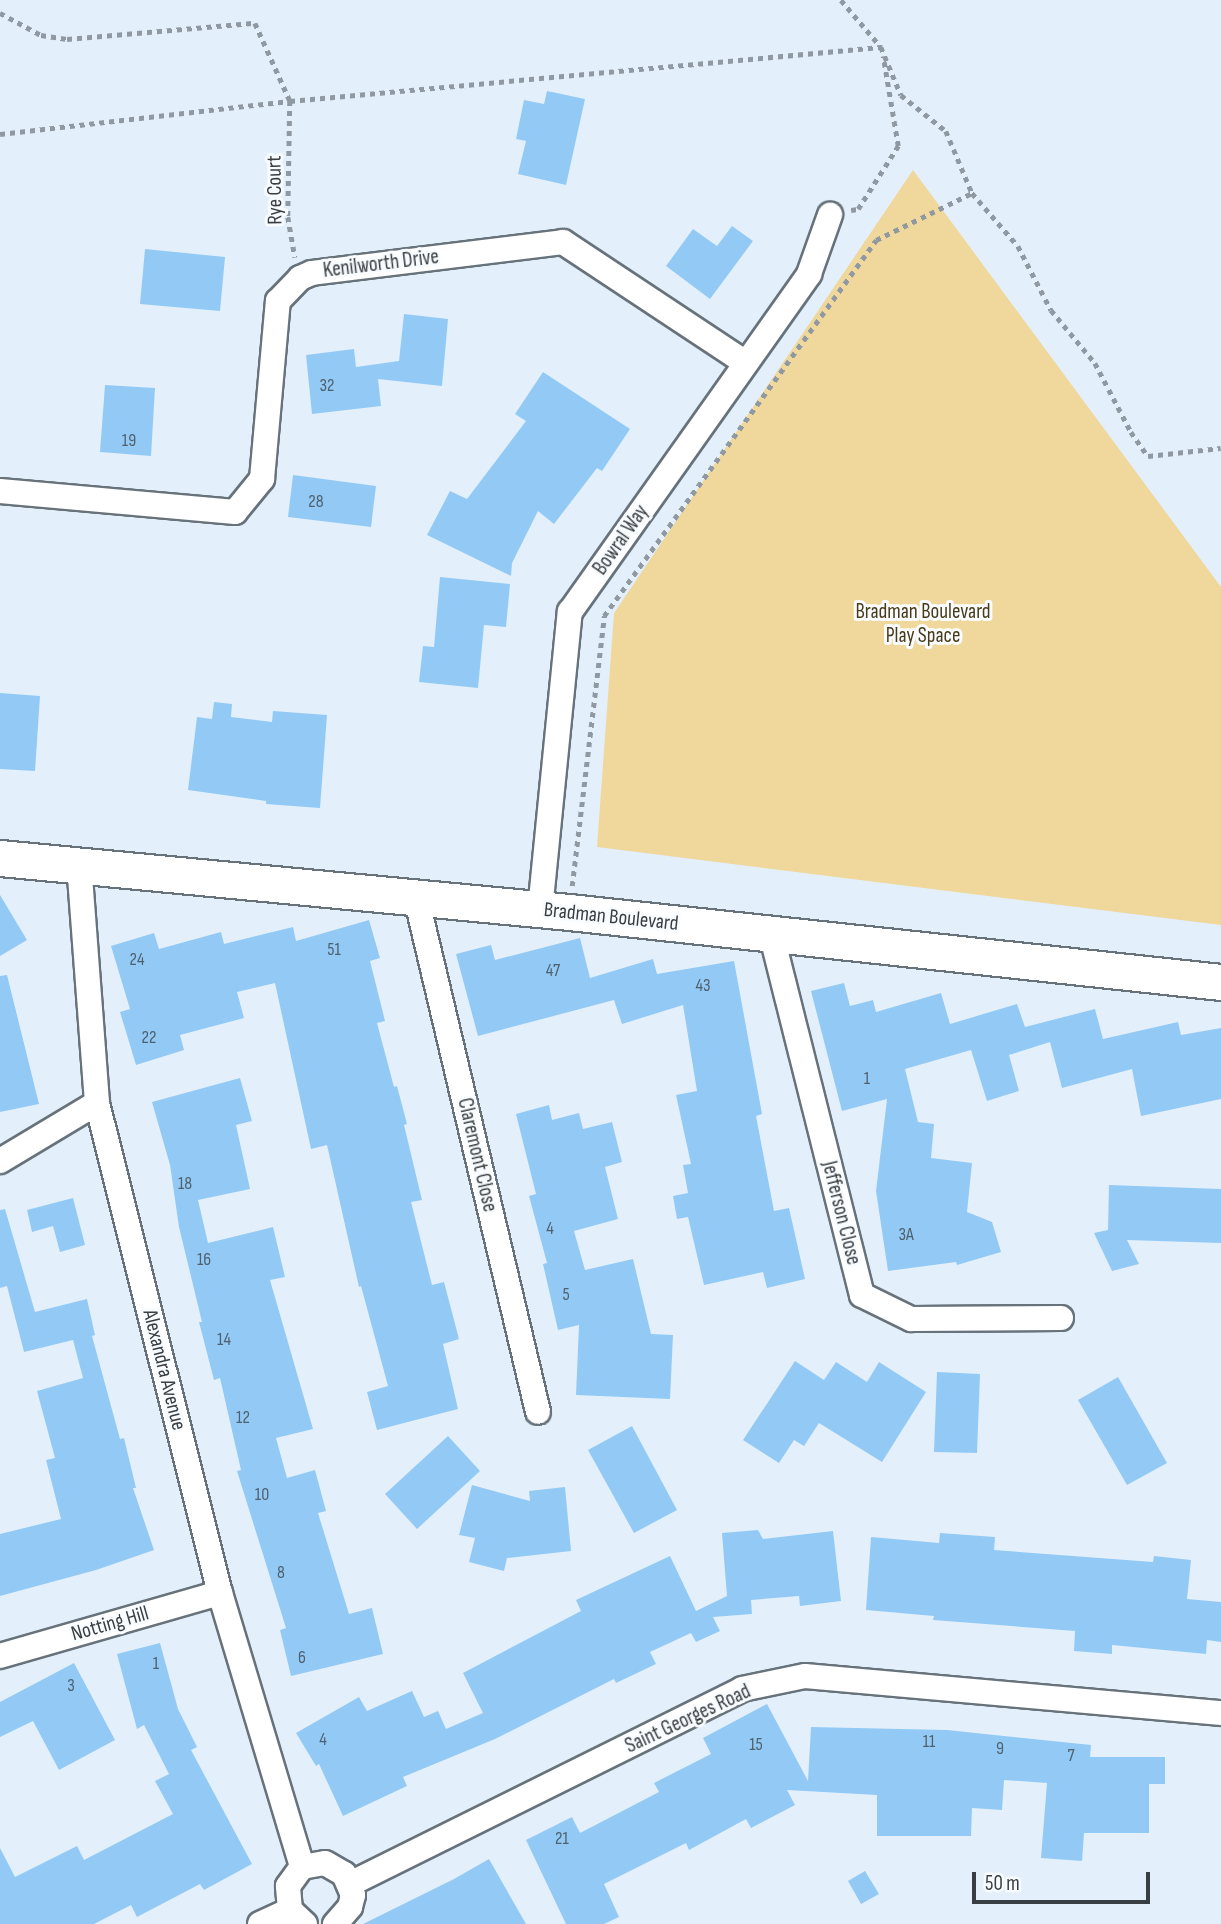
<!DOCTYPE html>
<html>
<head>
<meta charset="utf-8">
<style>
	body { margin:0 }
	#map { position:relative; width:1221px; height:1924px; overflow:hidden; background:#e3f0fb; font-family:"Sofia Sans Condensed",sans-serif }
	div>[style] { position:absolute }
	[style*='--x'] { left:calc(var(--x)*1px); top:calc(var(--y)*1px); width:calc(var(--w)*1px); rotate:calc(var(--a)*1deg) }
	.green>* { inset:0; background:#f0d79b }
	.building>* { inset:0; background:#93caf5 }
	.path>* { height:4.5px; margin-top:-2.25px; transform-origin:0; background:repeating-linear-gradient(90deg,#9099a1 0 5px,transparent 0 10px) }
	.roads { filter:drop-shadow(2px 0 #67727b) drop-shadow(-2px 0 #67727b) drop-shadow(0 2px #67727b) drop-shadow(0 -2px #67727b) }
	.street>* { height:24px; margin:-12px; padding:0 12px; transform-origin:12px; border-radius:12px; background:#fff }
	.secondary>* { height:35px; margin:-17.5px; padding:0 17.5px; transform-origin:17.5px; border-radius:17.5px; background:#fff }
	span { translate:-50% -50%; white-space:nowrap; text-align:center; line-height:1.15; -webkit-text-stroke:6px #f9fcfe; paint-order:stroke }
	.number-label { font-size:18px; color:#4f616f }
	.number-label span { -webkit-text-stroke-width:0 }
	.street-label { font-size:21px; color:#383e42 }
	.park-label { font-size:21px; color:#493b19 }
	.scale { position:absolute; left:972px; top:1872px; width:178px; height:32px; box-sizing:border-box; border:4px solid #383e42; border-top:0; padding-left:9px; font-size:21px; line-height:24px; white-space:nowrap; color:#383e42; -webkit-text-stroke:5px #f9fcfe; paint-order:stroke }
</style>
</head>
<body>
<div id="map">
	<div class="green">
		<div style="clip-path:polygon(913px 170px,1221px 587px,1221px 925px,597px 847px,614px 613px)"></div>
	</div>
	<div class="building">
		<div style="clip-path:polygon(547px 91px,585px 99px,566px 185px,518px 174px,526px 141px,516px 139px,524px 100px,544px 104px)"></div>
		<div style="clip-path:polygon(732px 226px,753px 241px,710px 299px,666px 266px,693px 229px,717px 246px)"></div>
		<div style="clip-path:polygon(145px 249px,225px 257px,220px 311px,140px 304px)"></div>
		<div style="clip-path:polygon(404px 314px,448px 319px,442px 386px,378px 379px,381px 406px,312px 414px,306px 355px,354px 349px,356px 367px,399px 361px)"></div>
		<div style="clip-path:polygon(543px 372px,630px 429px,602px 471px,597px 468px,554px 524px,538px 511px,512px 563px,511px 576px,427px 535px,450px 491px,467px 499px,526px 421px,515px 414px)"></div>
		<div style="clip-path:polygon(105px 385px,155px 388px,151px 456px,100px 452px)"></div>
		<div style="clip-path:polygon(293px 475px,376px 486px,371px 527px,288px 517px)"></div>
		<div style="clip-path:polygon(440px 577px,510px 584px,506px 627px,484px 625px,478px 688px,419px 682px,423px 646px,434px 647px)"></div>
		<div style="clip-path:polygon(0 693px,40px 696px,35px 771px,0 769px)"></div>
		<div style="clip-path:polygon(214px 702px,232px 704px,231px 717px,272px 722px,273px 711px,327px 715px,320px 808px,266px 804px,266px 801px,188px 790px,197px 717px,212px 719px)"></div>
		<div style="clip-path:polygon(0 895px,27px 940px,0 956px)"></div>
		<div style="clip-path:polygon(369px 920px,380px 958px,370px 961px,385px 1021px,377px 1023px,394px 1087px,397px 1086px,407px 1124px,404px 1125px,422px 1200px,411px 1202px,432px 1285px,444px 1282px,459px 1339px,443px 1344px,458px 1409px,377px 1430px,367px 1392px,388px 1386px,361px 1286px,359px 1287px,327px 1145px,311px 1149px,275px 983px,237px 992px,244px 1018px,180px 1035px,184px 1050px,136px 1065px,120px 1012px,130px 1009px,111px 946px,154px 933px,159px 949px,221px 932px,224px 944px,293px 927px,296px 941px)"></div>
		<div style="clip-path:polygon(580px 938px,590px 978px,653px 959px,657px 974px,734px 961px,762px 1114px,756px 1116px,774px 1211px,789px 1208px,805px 1279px,767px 1288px,763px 1272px,704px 1285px,688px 1217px,677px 1219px,673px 1196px,688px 1193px,683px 1165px,691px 1164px,676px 1095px,697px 1091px,683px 1005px,622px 1024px,614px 1000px,478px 1036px,456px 954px,491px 945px,495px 960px)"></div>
		<div style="clip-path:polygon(7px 975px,39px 1104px,0 1112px,0 976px)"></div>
		<div style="clip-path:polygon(844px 983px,850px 1006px,873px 1000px,876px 1012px,941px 993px,950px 1024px,1017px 1004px,1025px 1027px,1095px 1009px,1103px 1039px,1178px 1022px,1181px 1035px,1221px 1028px,1221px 1099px,1141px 1116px,1132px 1069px,1062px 1088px,1050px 1042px,1009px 1055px,1019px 1091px,987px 1101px,971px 1050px,905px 1069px,918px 1122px,934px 1124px,931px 1158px,972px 1163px,967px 1212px,992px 1222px,1001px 1252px,957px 1265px,956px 1262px,888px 1271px,876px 1191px,887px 1099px,842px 1111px,811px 991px)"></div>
		<div style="clip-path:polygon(240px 1078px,252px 1121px,236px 1125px,250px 1189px,198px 1200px,208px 1243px,273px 1227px,285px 1277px,270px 1280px,313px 1429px,276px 1438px,287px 1478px,315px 1470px,326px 1511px,318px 1513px,349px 1614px,372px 1608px,383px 1654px,291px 1676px,280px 1630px,286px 1628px,237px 1471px,241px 1470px,220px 1378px,214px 1380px,199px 1322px,202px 1322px,179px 1227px,170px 1165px,152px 1102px)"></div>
		<div style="clip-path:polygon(549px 1105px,552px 1120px,579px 1113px,583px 1129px,612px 1122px,622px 1162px,605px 1167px,618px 1219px,574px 1231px,585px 1270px,633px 1259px,651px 1334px,673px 1335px,670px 1399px,576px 1395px,579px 1325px,558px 1330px,543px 1264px,547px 1263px,529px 1196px,536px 1194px,516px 1114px)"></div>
		<div style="clip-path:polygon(1109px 1185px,1221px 1189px,1221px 1243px,1127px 1240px,1139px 1264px,1112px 1271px,1094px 1233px,1108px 1230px)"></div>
		<div style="clip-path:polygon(73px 1198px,85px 1245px,60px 1252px,53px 1226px,32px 1232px,27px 1210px)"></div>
		<div style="clip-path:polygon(5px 1209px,35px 1312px,87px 1299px,95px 1335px,92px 1336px,120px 1439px,124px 1438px,136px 1488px,133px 1488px,154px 1550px,96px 1570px,0 1596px,0 1534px,61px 1519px,46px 1460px,55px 1458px,37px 1391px,83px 1378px,73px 1340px,24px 1352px,7px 1286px,0 1288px,0 1210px)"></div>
		<div style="clip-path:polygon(795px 1361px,824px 1380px,836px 1362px,867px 1382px,879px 1362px,926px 1392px,882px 1462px,819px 1423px,804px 1446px,794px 1440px,779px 1463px,743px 1440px)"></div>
		<div style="clip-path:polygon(937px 1372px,980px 1374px,977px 1453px,934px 1452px)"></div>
		<div style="clip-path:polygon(1118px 1377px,1167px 1463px,1127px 1485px,1078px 1400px)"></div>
		<div style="clip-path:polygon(632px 1426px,677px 1510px,634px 1533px,588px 1450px)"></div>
		<div style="clip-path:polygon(448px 1436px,480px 1471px,417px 1529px,385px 1494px)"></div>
		<div style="clip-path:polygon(472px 1485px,530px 1501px,529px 1491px,565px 1487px,571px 1551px,507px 1558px,504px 1571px,469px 1562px,475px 1538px,459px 1535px)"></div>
		<div style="clip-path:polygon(758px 1530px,763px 1539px,833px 1531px,841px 1601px,800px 1606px,799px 1596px,751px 1600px,752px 1614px,713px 1617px,720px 1631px,696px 1642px,691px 1633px,650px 1652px,656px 1664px,616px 1683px,614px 1679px,495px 1739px,403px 1777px,407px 1786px,343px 1816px,319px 1764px,316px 1766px,296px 1733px,359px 1697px,367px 1711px,412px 1691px,424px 1717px,438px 1711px,446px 1729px,483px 1713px,463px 1673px,581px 1611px,576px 1600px,670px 1556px,696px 1611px,727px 1596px,722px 1533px)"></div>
		<div style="clip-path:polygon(940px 1533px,995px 1537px,994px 1550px,1153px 1562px,1154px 1556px,1191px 1560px,1187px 1599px,1221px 1602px,1221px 1642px,1207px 1640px,1206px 1654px,1112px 1645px,1112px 1654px,1074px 1651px,1075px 1631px,933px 1620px,934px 1616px,866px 1610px,871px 1537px,939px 1543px)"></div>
		<div style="clip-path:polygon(160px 1643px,178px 1709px,197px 1747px,191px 1750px,252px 1864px,204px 1890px,200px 1884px,137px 1917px,131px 1905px,94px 1924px,0 1924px,0 1848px,15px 1877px,77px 1846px,84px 1860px,173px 1814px,155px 1781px,169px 1774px,144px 1725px,137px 1729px,117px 1654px)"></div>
		<div style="clip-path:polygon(74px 1663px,115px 1740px,59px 1770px,33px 1721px,0 1737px,0 1702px)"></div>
		<div style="clip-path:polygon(767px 1704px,808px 1781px,811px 1727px,947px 1730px,1091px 1745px,1090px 1757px,1165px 1757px,1165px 1784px,1149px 1784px,1149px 1833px,1084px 1833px,1082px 1861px,1041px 1858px,1047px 1783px,1004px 1780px,1002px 1810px,972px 1808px,971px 1836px,877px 1836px,877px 1795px,787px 1790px,795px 1805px,751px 1828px,746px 1819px,689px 1850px,686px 1843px,604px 1884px,619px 1917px,604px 1924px,566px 1924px,526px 1840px,572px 1817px,580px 1833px,659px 1792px,654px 1783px,711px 1754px,703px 1738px)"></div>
		<div style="clip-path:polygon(489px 1859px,526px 1924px,363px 1924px,454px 1879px)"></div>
		<div style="clip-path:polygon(865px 1871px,879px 1894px,861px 1904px,848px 1881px)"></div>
	</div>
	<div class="path">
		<div style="--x:841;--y:0;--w:62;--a:49.6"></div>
		<div style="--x:0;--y:13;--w:47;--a:28.2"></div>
		<div style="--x:41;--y:35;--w:26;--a:9"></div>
		<div style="--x:67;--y:39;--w:189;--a:-4.9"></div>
		<div style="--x:255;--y:23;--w:85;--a:65.8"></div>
		<div style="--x:290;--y:101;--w:116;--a:91"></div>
		<div style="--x:288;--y:217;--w:41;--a:80.1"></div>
		<div style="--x:0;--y:134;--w:292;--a:-6.5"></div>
		<div style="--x:290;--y:101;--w:593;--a:-5.22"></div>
		<div style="--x:881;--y:47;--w:52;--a:67.4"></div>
		<div style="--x:901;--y:95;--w:58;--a:38.7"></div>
		<div style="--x:946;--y:131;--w:67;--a:67.2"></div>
		<div style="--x:972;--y:193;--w:70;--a:49"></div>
		<div style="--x:1018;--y:246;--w:72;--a:62.7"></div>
		<div style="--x:1051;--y:310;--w:69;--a:50.3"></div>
		<div style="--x:1095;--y:363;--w:78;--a:62.4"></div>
		<div style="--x:1131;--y:432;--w:29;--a:55"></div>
		<div style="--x:1148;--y:456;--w:73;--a:-6.3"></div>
		<div style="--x:851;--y:210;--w:7;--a:-8"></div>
		<div style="--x:858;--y:209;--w:75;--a:-57.6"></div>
		<div style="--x:898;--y:146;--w:91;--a:-99.5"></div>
		<div style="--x:572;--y:886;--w:272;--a:-83.2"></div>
		<div style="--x:604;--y:616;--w:464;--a:-54.1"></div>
		<div style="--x:876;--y:240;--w:107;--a:-26.1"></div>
	</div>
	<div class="roads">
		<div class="street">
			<div style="--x:0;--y:491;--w:236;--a:5.1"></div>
			<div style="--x:235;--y:512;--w:43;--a:-50.7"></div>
			<div style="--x:262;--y:479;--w:179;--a:-84.9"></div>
			<div style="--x:278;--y:301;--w:32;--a:-46"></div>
			<div style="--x:300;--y:278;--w:13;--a:-23"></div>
			<div style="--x:312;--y:273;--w:253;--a:-7"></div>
			<div style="--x:563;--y:242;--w:219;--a:33.5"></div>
			<div style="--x:79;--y:863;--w:241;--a:85.7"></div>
			<div style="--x:97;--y:1103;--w:505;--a:75.91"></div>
			<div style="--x:220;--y:1593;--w:286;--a:73.3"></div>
			<div style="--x:416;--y:897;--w:529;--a:76.67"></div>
			<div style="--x:540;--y:910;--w:300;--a:-84.3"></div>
			<div style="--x:570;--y:612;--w:414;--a:-54.7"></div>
			<div style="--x:809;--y:274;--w:63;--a:-70.4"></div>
			<div style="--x:771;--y:933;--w:373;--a:75.9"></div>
			<div style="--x:862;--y:1295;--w:55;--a:26.1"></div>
			<div style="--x:911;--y:1319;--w:150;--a:-0.4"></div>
			<div style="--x:0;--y:1161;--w:113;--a:-30.9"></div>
			<div style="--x:0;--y:1656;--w:229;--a:-16"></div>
			<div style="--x:350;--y:1884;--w:438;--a:-26.4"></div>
			<div style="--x:742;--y:1689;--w:64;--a:-11.7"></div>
			<div style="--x:805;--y:1676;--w:418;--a:5.1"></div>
			<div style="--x:260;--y:1924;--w:33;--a:-25"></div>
			<div style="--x:305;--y:1924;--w:21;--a:-137"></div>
			<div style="--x:290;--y:1910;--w:24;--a:-95"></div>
			<div style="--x:288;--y:1886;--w:24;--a:-54"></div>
			<div style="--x:302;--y:1867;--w:23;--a:-10"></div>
			<div style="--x:325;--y:1863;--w:22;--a:30"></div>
			<div style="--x:344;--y:1874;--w:23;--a:67"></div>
			<div style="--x:353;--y:1895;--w:12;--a:104"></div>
			<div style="--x:350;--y:1907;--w:23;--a:131"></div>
		</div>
		<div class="secondary">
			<div style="--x:0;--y:858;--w:572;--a:5.42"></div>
			<div style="--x:569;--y:912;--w:656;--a:6.13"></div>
		</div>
	</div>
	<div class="number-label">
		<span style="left:327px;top:386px">32</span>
		<span style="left:129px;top:441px">19</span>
		<span style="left:316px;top:502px">28</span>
		<span style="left:334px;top:950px">51</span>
		<span style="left:137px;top:960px">24</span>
		<span style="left:553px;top:971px">47</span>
		<span style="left:703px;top:986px">43</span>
		<span style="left:149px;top:1038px">22</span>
		<span style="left:867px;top:1079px">1</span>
		<span style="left:185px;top:1184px">18</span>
		<span style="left:550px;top:1229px">4</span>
		<span style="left:906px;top:1235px">3A</span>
		<span style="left:204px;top:1260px">16</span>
		<span style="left:566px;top:1295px">5</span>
		<span style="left:224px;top:1340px">14</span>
		<span style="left:243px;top:1418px">12</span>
		<span style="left:262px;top:1495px">10</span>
		<span style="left:281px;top:1573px">8</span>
		<span style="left:302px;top:1658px">6</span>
		<span style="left:156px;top:1664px">1</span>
		<span style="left:71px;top:1686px">3</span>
		<span style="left:323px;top:1740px">4</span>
		<span style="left:929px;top:1742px">11</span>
		<span style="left:756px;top:1745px">15</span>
		<span style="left:1000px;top:1749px">9</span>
		<span style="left:1071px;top:1756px">7</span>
		<span style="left:562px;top:1839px">21</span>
	</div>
	<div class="street-label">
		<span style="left:275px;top:190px;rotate:-91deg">Rye Court</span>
		<span style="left:381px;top:264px;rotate:-7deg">Kenilworth Drive</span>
		<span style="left:621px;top:540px;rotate:-55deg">Bowral Way</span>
		<span style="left:611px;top:917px;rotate:6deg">Bradman Boulevard</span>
		<span style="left:477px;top:1155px;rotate:77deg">Claremont Close</span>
		<span style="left:841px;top:1213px;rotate:76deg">Jefferson Close</span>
		<span style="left:164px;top:1370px;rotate:76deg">Alexandra Avenue</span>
		<span style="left:110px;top:1624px;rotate:-16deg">Notting Hill</span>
		<span style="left:688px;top:1719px;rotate:-25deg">Saint Georges Road</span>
	</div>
	<div class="park-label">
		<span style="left:923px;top:624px">Bradman Boulevard<br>Play Space</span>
	</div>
	<div class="scale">50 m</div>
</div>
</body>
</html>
